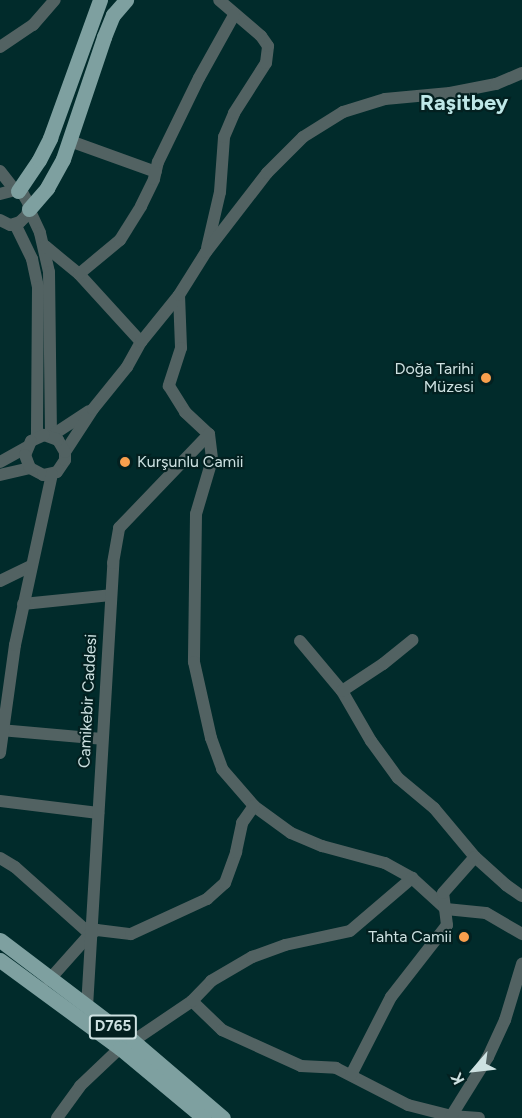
<!DOCTYPE html>
<html>
<head>
<meta charset="utf-8">
<style>
	body { margin:0 }
	#map { position:relative; width:522px; height:1118px; overflow:hidden; background:#012b2b; font-family:Figtree,sans-serif }
	div>[style] { position:absolute }
	[style*='--x'] { left:calc(var(--x)*1px); top:calc(var(--y)*1px); width:calc(var(--w)*1px); rotate:calc(var(--a)*1deg) }
	.minor>* { height:12px; margin:-6px; padding:0 6px; transform-origin:6px; border-radius:6px; background:#526262 }
	.major>* { height:15px; margin:-7.5px; padding:0 7.5px; transform-origin:7.5px; border-radius:7.5px; background:#7ea0a0 }
	.dots>* { width:16px; height:16px; translate:-50% -50%; box-sizing:border-box; border:3px solid #032020; border-radius:50% }
	span { translate:-50% -50%; white-space:nowrap; text-align:center; line-height:1.15; -webkit-text-stroke:4.5px #032020; paint-order:stroke }
	.shield-label span { padding:2px 4px; background:#032020; border:2px solid; border-radius:4px; -webkit-text-stroke-width:0 }
	.shield-label { font-size:15px; color:#cde1e1; font-weight:700 }
	.poi-label { font-size:16px; color:#cde1e1 }
	.right { translate:-100% -50%; text-align:right }
	.left { translate:0 -50%; text-align:left }
	.street-label { font-size:16px; color:#cde1e1 }
	.district-label { font-size:22px; color:#bfe8e8; font-weight:700 }
	.north { position:absolute; left:444px; top:1040px; width:60px; height:60px; -webkit-text-stroke:4px #032020; paint-order:stroke; rotate:242deg; font-size:16px; font-weight:700; line-height:24px; text-align:center; color:#cde1e1 }
	.north::after { content:''; display:block; margin:auto; width:21px; height:27px; background:#cde1e1; clip-path:polygon(50% 0,100% 100%,50% 72%,0 100%) }
</style>
</head>
<body>
<div id="map">
	<div class="minor">
		<div style="--x:0;--y:47;--w:40;--a:-34"></div>
		<div style="--x:33;--y:25;--w:33;--a:-49"></div>
		<div style="--x:70;--y:141;--w:91;--a:19.8"></div>
		<div style="--x:0;--y:171;--w:24;--a:52"></div>
		<div style="--x:0;--y:194;--w:16;--a:-15"></div>
		<div style="--x:15;--y:190;--w:9;--a:27"></div>
		<div style="--x:23;--y:194;--w:12;--a:59"></div>
		<div style="--x:29;--y:204;--w:11;--a:100"></div>
		<div style="--x:27;--y:215;--w:10;--a:135"></div>
		<div style="--x:20;--y:222;--w:10;--a:163"></div>
		<div style="--x:10;--y:225;--w:11;--a:-153"></div>
		<div style="--x:29;--y:209;--w:26;--a:65"></div>
		<div style="--x:40;--y:233;--w:40;--a:77"></div>
		<div style="--x:49;--y:272;--w:164;--a:89.3"></div>
		<div style="--x:15;--y:224;--w:39;--a:64"></div>
		<div style="--x:32;--y:259;--w:29;--a:78"></div>
		<div style="--x:38;--y:287;--w:150;--a:90.4"></div>
		<div style="--x:45;--y:246;--w:44;--a:39.5"></div>
		<div style="--x:79;--y:274;--w:92;--a:47.6"></div>
		<div style="--x:207;--y:248;--w:57;--a:-76.9"></div>
		<div style="--x:220;--y:192;--w:55;--a:-85.8"></div>
		<div style="--x:224;--y:137;--w:26;--a:-67"></div>
		<div style="--x:234;--y:113;--w:59;--a:-57.4"></div>
		<div style="--x:266;--y:63;--w:17;--a:-83"></div>
		<div style="--x:268;--y:46;--w:12;--a:-125"></div>
		<div style="--x:261;--y:36;--w:55;--a:-139.4"></div>
		<div style="--x:79;--y:274;--w:53;--a:-39.7"></div>
		<div style="--x:120;--y:240;--w:40;--a:-58"></div>
		<div style="--x:141;--y:206;--w:30;--a:-64"></div>
		<div style="--x:154;--y:179;--w:17;--a:-77"></div>
		<div style="--x:158;--y:162;--w:93;--a:-64"></div>
		<div style="--x:199;--y:78;--w:72;--a:-60.9"></div>
		<div style="--x:179;--y:295;--w:53;--a:87.8"></div>
		<div style="--x:181;--y:348;--w:40;--a:108"></div>
		<div style="--x:169;--y:386;--w:31;--a:58"></div>
		<div style="--x:185;--y:412;--w:33;--a:43"></div>
		<div style="--x:209;--y:434;--w:26;--a:83"></div>
		<div style="--x:212;--y:460;--w:56;--a:106.5"></div>
		<div style="--x:196;--y:514;--w:148;--a:90.8"></div>
		<div style="--x:194;--y:662;--w:78;--a:77.4"></div>
		<div style="--x:211;--y:738;--w:33;--a:70"></div>
		<div style="--x:222;--y:769;--w:49;--a:49.1"></div>
		<div style="--x:254;--y:806;--w:46;--a:36.1"></div>
		<div style="--x:291;--y:833;--w:34;--a:23"></div>
		<div style="--x:322;--y:846;--w:65;--a:15.1"></div>
		<div style="--x:385;--y:863;--w:31;--a:29"></div>
		<div style="--x:412;--y:878;--w:46;--a:42.4"></div>
		<div style="--x:446;--y:909;--w:40;--a:5.7"></div>
		<div style="--x:486;--y:913;--w:42;--a:30.3"></div>
		<div style="--x:51;--y:436;--w:45;--a:-33.3"></div>
		<div style="--x:65;--y:452;--w:51;--a:-56.9"></div>
		<div style="--x:93;--y:409;--w:54;--a:-51"></div>
		<div style="--x:127;--y:367;--w:29;--a:-61"></div>
		<div style="--x:141;--y:342;--w:60;--a:-51"></div>
		<div style="--x:179;--y:295;--w:51;--a:-57.9"></div>
		<div style="--x:206;--y:252;--w:100;--a:-52.3"></div>
		<div style="--x:267;--y:173;--w:51;--a:-45"></div>
		<div style="--x:303;--y:137;--w:47;--a:-32"></div>
		<div style="--x:343;--y:112;--w:44;--a:-17.2"></div>
		<div style="--x:385;--y:99;--w:65;--a:-5.3"></div>
		<div style="--x:450;--y:93;--w:47;--a:-11.1"></div>
		<div style="--x:496;--y:84;--w:28;--a:-23"></div>
		<div style="--x:0;--y:462;--w:31;--a:-29"></div>
		<div style="--x:0;--y:475;--w:31;--a:-13"></div>
		<div style="--x:30;--y:468;--w:15;--a:28"></div>
		<div style="--x:43;--y:475;--w:14;--a:-12"></div>
		<div style="--x:57;--y:472;--w:14;--a:-56"></div>
		<div style="--x:65;--y:460;--w:8;--a:-90"></div>
		<div style="--x:65;--y:452;--w:14;--a:-120"></div>
		<div style="--x:58;--y:440;--w:15;--a:-160"></div>
		<div style="--x:44;--y:435;--w:14;--a:155"></div>
		<div style="--x:31;--y:441;--w:15;--a:113"></div>
		<div style="--x:25;--y:455;--w:14;--a:69"></div>
		<div style="--x:0;--y:581;--w:34;--a:-26"></div>
		<div style="--x:23;--y:604;--w:88;--a:-5.8"></div>
		<div style="--x:300;--y:641;--w:65;--a:50"></div>
		<div style="--x:342;--y:691;--w:58;--a:59.9"></div>
		<div style="--x:371;--y:741;--w:46;--a:53.9"></div>
		<div style="--x:398;--y:778;--w:47;--a:39.8"></div>
		<div style="--x:434;--y:808;--w:64;--a:50.1"></div>
		<div style="--x:475;--y:857;--w:42;--a:42.1"></div>
		<div style="--x:506;--y:885;--w:19;--a:35"></div>
		<div style="--x:342;--y:691;--w:49;--a:-33.4"></div>
		<div style="--x:383;--y:664;--w:38;--a:-39"></div>
		<div style="--x:0;--y:730;--w:102;--a:5"></div>
		<div style="--x:0;--y:753;--w:109;--a:-82.1"></div>
		<div style="--x:15;--y:645;--w:175;--a:-77.8"></div>
		<div style="--x:0;--y:801;--w:99;--a:7"></div>
		<div style="--x:0;--y:858;--w:17;--a:31"></div>
		<div style="--x:15;--y:867;--w:101;--a:41.8"></div>
		<div style="--x:49;--y:980;--w:62;--a:-48.3"></div>
		<div style="--x:90;--y:934;--w:8;--a:-30"></div>
		<div style="--x:97;--y:930;--w:34;--a:7"></div>
		<div style="--x:131;--y:934;--w:84;--a:-24.7"></div>
		<div style="--x:207;--y:899;--w:24;--a:-42"></div>
		<div style="--x:225;--y:883;--w:33;--a:-70"></div>
		<div style="--x:236;--y:852;--w:30;--a:-78"></div>
		<div style="--x:242;--y:823;--w:21;--a:-55"></div>
		<div style="--x:192;--y:1001;--w:42;--a:44"></div>
		<div style="--x:222;--y:1030;--w:87;--a:24.5"></div>
		<div style="--x:301;--y:1066;--w:35;--a:3"></div>
		<div style="--x:336;--y:1068;--w:81;--a:27.2"></div>
		<div style="--x:408;--y:1105;--w:44;--a:14.3"></div>
		<div style="--x:451;--y:1116;--w:28;--a:4"></div>
		<div style="--x:87;--y:1007;--w:445;--a:-86.6"></div>
		<div style="--x:113;--y:563;--w:36;--a:-80"></div>
		<div style="--x:119;--y:528;--w:130;--a:-46.2"></div>
		<div style="--x:133;--y:1041;--w:71;--a:-34.1"></div>
		<div style="--x:192;--y:1001;--w:28;--a:-46"></div>
		<div style="--x:211;--y:981;--w:48;--a:-30.3"></div>
		<div style="--x:252;--y:957;--w:35;--a:-20"></div>
		<div style="--x:285;--y:945;--w:66;--a:-12.2"></div>
		<div style="--x:350;--y:931;--w:82;--a:-40.5"></div>
		<div style="--x:351;--y:1075;--w:88;--a:-62.9"></div>
		<div style="--x:391;--y:997;--w:91;--a:-52.1"></div>
		<div style="--x:447;--y:925;--w:32;--a:-97"></div>
		<div style="--x:443;--y:893;--w:48;--a:-48.4"></div>
		<div style="--x:57;--y:1118;--w:39;--a:-54"></div>
		<div style="--x:80;--y:1086;--w:55;--a:-43.5"></div>
		<div style="--x:450;--y:1118;--w:72;--a:-58.1"></div>
		<div style="--x:488;--y:1057;--w:41;--a:-65.3"></div>
		<div style="--x:505;--y:1020;--w:59;--a:-73.1"></div>
	</div>
	<div class="major">
		<div style="--x:18;--y:191;--w:37;--a:-56"></div>
		<div style="--x:39;--y:160;--w:25;--a:-63"></div>
		<div style="--x:50;--y:138;--w:147;--a:-70.1"></div>
		<div style="--x:29;--y:209;--w:28;--a:-49"></div>
		<div style="--x:47;--y:188;--w:33;--a:-61"></div>
		<div style="--x:63;--y:159;--w:129;--a:-71.4"></div>
		<div style="--x:104;--y:37;--w:24;--a:-68"></div>
		<div style="--x:113;--y:15;--w:20;--a:-49"></div>
		<div style="--x:0;--y:940;--w:167;--a:37.2"></div>
		<div style="--x:133;--y:1041;--w:118;--a:40.5"></div>
		<div style="--x:0;--y:960;--w:149;--a:36.3"></div>
		<div style="--x:120;--y:1048;--w:109;--a:39.8"></div>
	</div>
	<div class="dots">
		<div style="left:486px;top:378px;background:#f99f4d"></div>
		<div style="left:125px;top:462px;background:#f99f4d"></div>
		<div style="left:464px;top:937px;background:#f99f4d"></div>
	</div>
	<div class="shield-label">
		<span style="left:113px;top:1027px">D765</span>
	</div>
	<div class="poi-label">
		<span class="right" style="left:474px;top:378px">Doğa Tarihi<br>Müzesi</span>
		<span class="left" style="left:137px;top:462px">Kurşunlu Camii</span>
		<span class="right" style="left:452px;top:937px">Tahta Camii</span>
	</div>
	<div class="street-label">
		<span style="left:88px;top:701px;rotate:-87deg">Camikebir Caddesi</span>
	</div>
	<div class="district-label">
		<span style="left:464px;top:103px">Raşitbey</span>
	</div>
	<div class="north">K</div>
</div>
</body>
</html>
